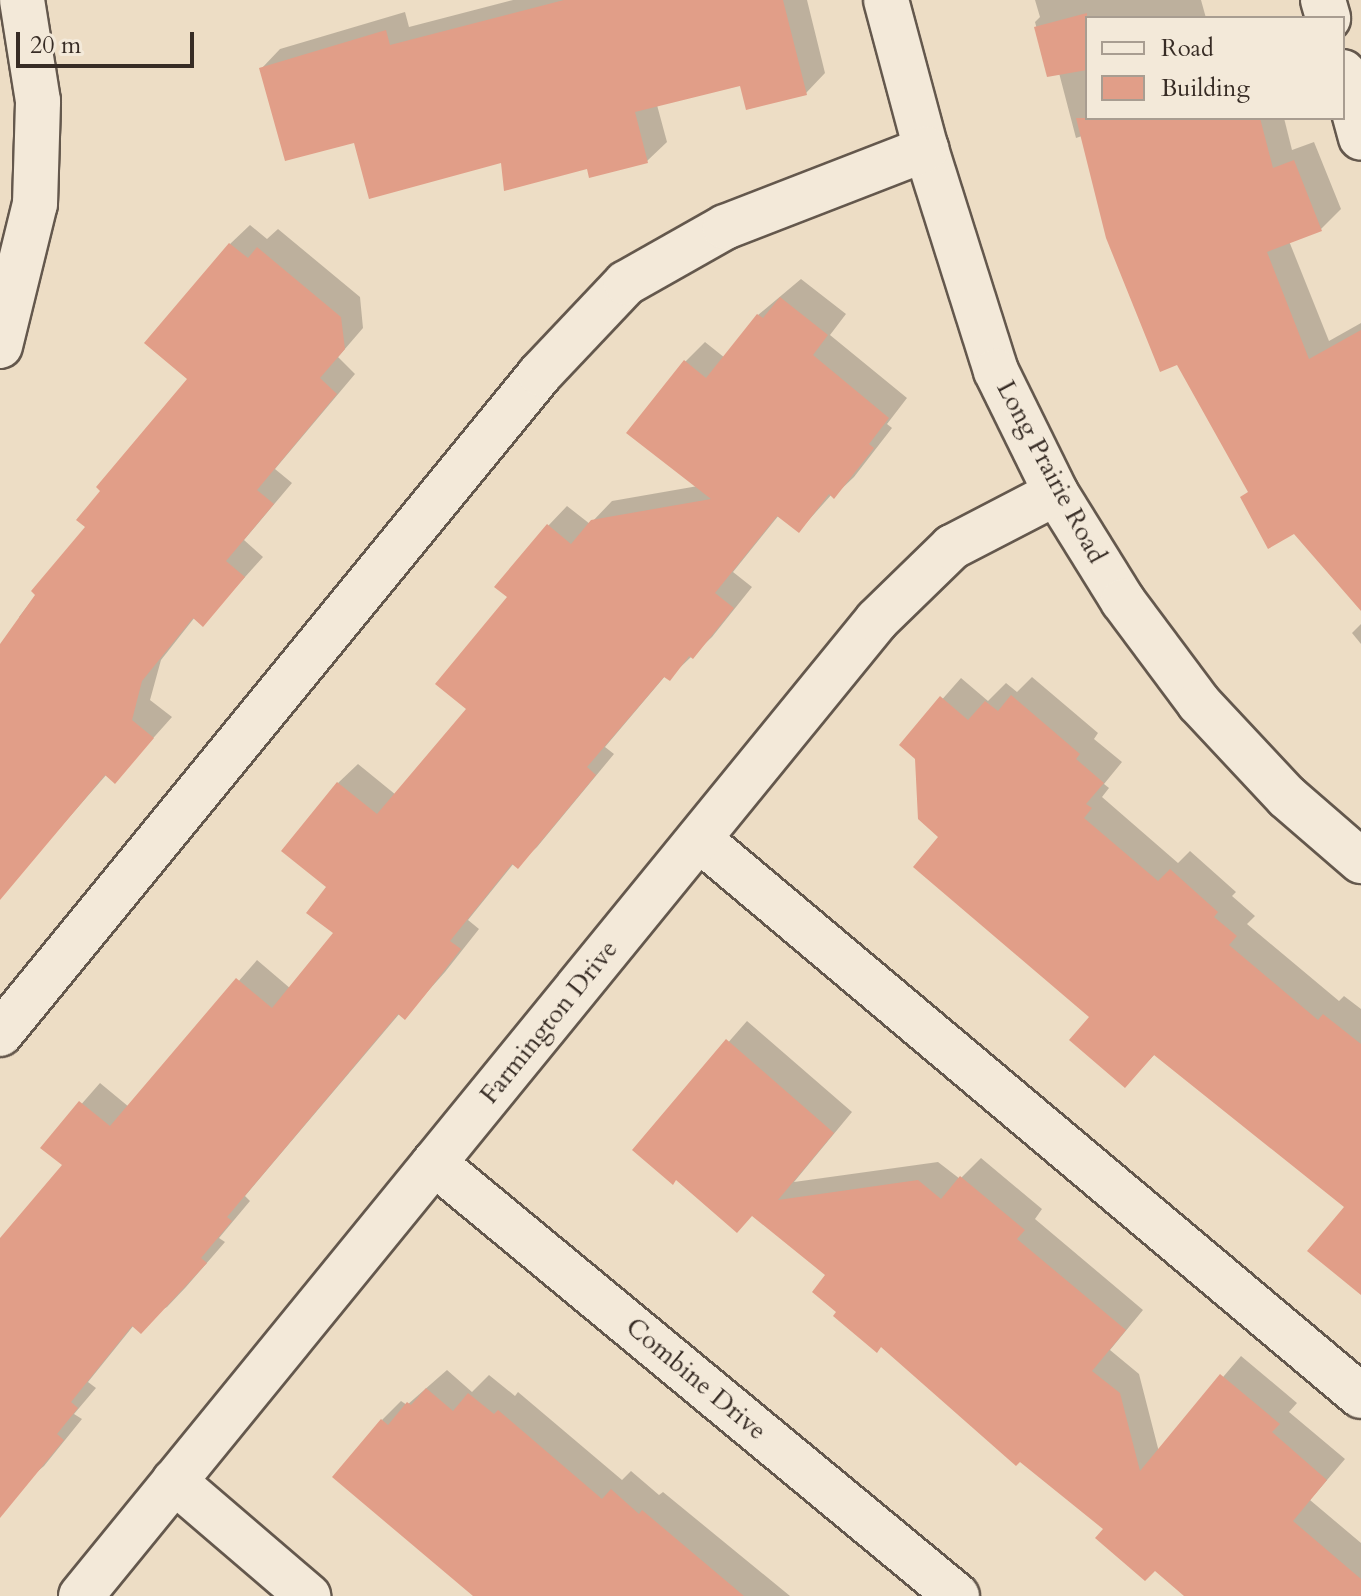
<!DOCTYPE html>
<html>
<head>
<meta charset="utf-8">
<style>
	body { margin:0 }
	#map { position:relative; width:1361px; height:1596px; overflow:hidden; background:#edddc5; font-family:Cardo,serif }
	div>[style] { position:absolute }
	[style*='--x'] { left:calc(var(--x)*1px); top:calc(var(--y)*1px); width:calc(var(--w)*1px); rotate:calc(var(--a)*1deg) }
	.shadow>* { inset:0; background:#0003 }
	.building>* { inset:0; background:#e19e88 }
	.roads { filter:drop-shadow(2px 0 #64584d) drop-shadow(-2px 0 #64584d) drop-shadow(0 2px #64584d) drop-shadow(0 -2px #64584d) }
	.minor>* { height:44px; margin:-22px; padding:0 22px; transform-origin:22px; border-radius:22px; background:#f3e9d9 }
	span { translate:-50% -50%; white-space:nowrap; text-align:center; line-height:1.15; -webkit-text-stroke:7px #f3e9d9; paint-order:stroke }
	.street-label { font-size:26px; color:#372c25 }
	.legend { position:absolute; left:1085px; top:16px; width:260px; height:104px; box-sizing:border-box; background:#f3e9d9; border:2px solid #a89d91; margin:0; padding:10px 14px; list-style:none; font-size:24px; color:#372c25 }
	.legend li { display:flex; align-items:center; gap:16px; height:40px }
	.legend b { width:40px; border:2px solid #a89d91 }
	.scale { position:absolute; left:16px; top:32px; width:178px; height:36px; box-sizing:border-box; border:4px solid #372c25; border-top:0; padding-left:10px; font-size:24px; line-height:28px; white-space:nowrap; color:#372c25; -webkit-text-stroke:6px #f3e9d9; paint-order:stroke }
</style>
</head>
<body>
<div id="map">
	<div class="shadow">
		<div style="clip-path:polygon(513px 0,807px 0,825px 73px,806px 93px,742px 84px,657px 105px,667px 142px,647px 161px,502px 160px,355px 140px,261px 69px,280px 49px,405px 12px,409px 27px)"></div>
		<div style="clip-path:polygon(1035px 0,1201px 0,1206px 18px,1087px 18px,1087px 118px,1284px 118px,1292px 150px,1314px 142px,1341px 209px,1321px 229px,1289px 241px,1329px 341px,1361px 323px,1361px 608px,1294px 532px,1249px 491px,1082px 136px,1076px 138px,1059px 73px,1049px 75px,1035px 22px,1040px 17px)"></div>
		<div style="clip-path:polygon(250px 225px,267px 239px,278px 229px,360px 297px,363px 328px,338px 357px,355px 374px,275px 469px,292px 483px,244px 540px,263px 557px,203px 624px,195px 617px,161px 660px,150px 700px,172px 717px,115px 781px,107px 774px,24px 869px,0 849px,0 647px,22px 620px,19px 617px,88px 527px,190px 379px,230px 244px)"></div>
		<div style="clip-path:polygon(801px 279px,846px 314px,830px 335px,907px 398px,887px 424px,892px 428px,854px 477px,834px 496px,832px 494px,799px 531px,779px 515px,733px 572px,752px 587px,712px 637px,669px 678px,666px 675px,605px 747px,614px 754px,537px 847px,517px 866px,514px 863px,468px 920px,479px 929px,445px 972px,405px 1017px,400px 1013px,245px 1196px,250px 1201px,219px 1238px,225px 1242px,186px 1287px,167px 1307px,134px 1325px,88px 1382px,96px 1388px,74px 1414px,82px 1419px,44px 1466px,0 1504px,0 1242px,65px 1165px,43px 1148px,100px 1083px,129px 1107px,257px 960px,291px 989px,336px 933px,329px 887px,338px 783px,358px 764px,396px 795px,469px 708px,509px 597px,548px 526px,567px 506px,590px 524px,612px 501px,698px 486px,685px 362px,705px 342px,725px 358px,758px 315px)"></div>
		<div style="clip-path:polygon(1361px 624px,1361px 644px,1352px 633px)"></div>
		<div style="clip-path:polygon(1032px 677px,1098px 733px,1094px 739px,1122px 762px,1104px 784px,1109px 788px,1102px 797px,1178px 863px,1190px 851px,1236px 892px,1232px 896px,1255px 916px,1247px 924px,1339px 1001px,1344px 996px,1361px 1009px,1361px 1293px,1347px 1206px,1155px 1054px,1125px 1085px,1092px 1017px,941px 836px,917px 758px,902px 745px,961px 678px,988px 701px,1006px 683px,1017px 692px)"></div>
		<div style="clip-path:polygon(747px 1021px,852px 1112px,794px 1182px,938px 1162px,960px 1179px,981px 1158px,1042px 1209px,1035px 1219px,1143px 1310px,1110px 1350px,1139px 1374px,1159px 1452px,1241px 1356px,1297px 1403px,1289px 1412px,1345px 1459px,1310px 1500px,1361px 1543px,1361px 1596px,1192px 1596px,839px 1312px,828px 1275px,753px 1214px,676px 1178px,634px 1150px)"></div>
		<div style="clip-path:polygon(447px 1370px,472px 1392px,489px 1375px,515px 1396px,518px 1392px,622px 1480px,631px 1471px,659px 1495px,663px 1492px,790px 1596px,476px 1596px,382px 1420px,401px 1401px,407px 1405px)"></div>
	</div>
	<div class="building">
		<div style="clip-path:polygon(564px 0,783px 0,807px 95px,746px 110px,740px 86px,635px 112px,648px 163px,589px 178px,587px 169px,504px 191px,501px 163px,369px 199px,354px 143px,285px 161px,259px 68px,386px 30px,390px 45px)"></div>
		<div style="clip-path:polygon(1087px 13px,1087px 70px,1047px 77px,1034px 27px)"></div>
		<div style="clip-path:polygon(1076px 118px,1260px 118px,1273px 168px,1294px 160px,1322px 231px,1267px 252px,1309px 359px,1361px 330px,1361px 611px,1294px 534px,1268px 549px,1240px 497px,1248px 492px,1177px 365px,1160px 372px,1106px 238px)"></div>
		<div style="clip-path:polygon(229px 243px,248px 258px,257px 247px,341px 317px,345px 349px,320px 378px,337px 394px,257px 490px,274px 504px,226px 561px,245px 577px,203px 627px,193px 618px,142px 681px,132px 720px,154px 738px,115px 784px,105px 775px,0 900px,0 644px,35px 595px,31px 591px,85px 527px,76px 520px,100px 491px,96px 487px,187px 379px,144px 343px)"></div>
		<div style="clip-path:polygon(780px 297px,828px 335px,813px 355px,889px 418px,869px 444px,874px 448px,834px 499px,829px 494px,799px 533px,777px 516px,715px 593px,734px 608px,693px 659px,689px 656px,670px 681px,664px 677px,587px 767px,596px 775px,518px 869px,512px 864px,450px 941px,461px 949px,426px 994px,405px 1020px,398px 1014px,227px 1217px,232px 1221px,201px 1258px,207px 1263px,141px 1334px,132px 1326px,71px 1402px,78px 1408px,57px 1434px,64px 1440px,0 1518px,0 1238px,62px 1165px,40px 1148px,79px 1101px,110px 1126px,236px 978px,272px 1008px,333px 933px,306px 913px,326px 887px,281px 851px,337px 782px,377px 814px,466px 709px,435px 684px,507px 597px,494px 587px,547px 524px,571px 544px,591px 520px,711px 499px,626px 433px,684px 360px,706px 378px,757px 314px,763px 318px)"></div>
		<div style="clip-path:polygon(1011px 695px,1080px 754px,1076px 759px,1104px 783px,1086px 804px,1092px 808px,1084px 818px,1158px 881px,1170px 869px,1218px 912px,1214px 917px,1237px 936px,1229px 945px,1318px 1020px,1323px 1014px,1361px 1044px,1361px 1295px,1307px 1251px,1344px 1207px,1154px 1055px,1125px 1088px,1069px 1040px,1089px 1017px,913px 867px,938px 837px,918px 819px,915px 759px,899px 745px,940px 696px,968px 720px,985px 701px,998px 711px)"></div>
		<div style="clip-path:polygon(726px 1039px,834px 1133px,778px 1200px,918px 1180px,941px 1199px,960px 1176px,1025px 1230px,1017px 1239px,1126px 1330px,1092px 1371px,1120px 1393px,1140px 1471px,1220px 1374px,1280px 1424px,1272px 1432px,1327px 1480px,1293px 1521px,1361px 1579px,1361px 1596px,1184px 1596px,1155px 1571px,1145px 1581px,1095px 1538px,1103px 1529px,1020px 1462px,1016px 1466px,881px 1347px,877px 1353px,833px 1316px,836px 1312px,812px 1292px,825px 1275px,752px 1216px,737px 1233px,676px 1180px,673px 1185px,632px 1150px)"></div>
		<div style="clip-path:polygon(426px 1388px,453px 1411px,468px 1393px,494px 1414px,498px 1410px,602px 1499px,611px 1489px,639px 1514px,642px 1510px,744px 1596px,473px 1596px,332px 1477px,381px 1419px,388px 1425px,407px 1402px,411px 1405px)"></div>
	</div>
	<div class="roads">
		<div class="minor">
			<div style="--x:886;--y:0;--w:154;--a:75"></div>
			<div style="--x:926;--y:149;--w:233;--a:72.5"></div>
			<div style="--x:996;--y:371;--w:136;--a:63.8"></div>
			<div style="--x:1056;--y:493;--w:127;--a:58.2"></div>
			<div style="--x:1123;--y:601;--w:127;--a:53.3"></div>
			<div style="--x:1199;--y:703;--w:129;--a:46.9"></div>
			<div style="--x:1287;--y:797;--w:98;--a:40.9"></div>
			<div style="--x:1323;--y:0;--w:19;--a:74"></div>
			<div style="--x:1343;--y:72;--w:68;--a:74.7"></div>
			<div style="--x:0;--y:346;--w:146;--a:-76.2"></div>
			<div style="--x:35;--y:204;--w:103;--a:-88.3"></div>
			<div style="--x:38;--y:101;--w:102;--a:-99"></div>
			<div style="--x:699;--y:839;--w:865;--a:40.08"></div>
			<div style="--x:0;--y:1034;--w:853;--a:-50.71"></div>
			<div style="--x:540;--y:374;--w:125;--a:-46.6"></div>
			<div style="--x:626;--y:283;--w:114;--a:-29.5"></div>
			<div style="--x:725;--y:227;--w:216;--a:-21.2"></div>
			<div style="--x:434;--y:1163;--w:679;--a:39.62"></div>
			<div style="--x:174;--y:1481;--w:177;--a:40.6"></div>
			<div style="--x:81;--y:1596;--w:1259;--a:-50.8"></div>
			<div style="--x:877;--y:620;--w:105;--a:-44.2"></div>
			<div style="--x:952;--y:547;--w:117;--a:-27.4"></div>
		</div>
	</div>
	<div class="street-label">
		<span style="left:1051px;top:472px;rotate:62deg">Long Prairie Road</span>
		<span style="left:549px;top:1022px;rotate:-51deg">Farmington Drive</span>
		<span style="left:696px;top:1379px;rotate:40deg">Combine Drive</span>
	</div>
	<ul class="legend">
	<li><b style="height:10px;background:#f3e9d9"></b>Road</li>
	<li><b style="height:22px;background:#e19e88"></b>Building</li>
	</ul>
	<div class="scale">20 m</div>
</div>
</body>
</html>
